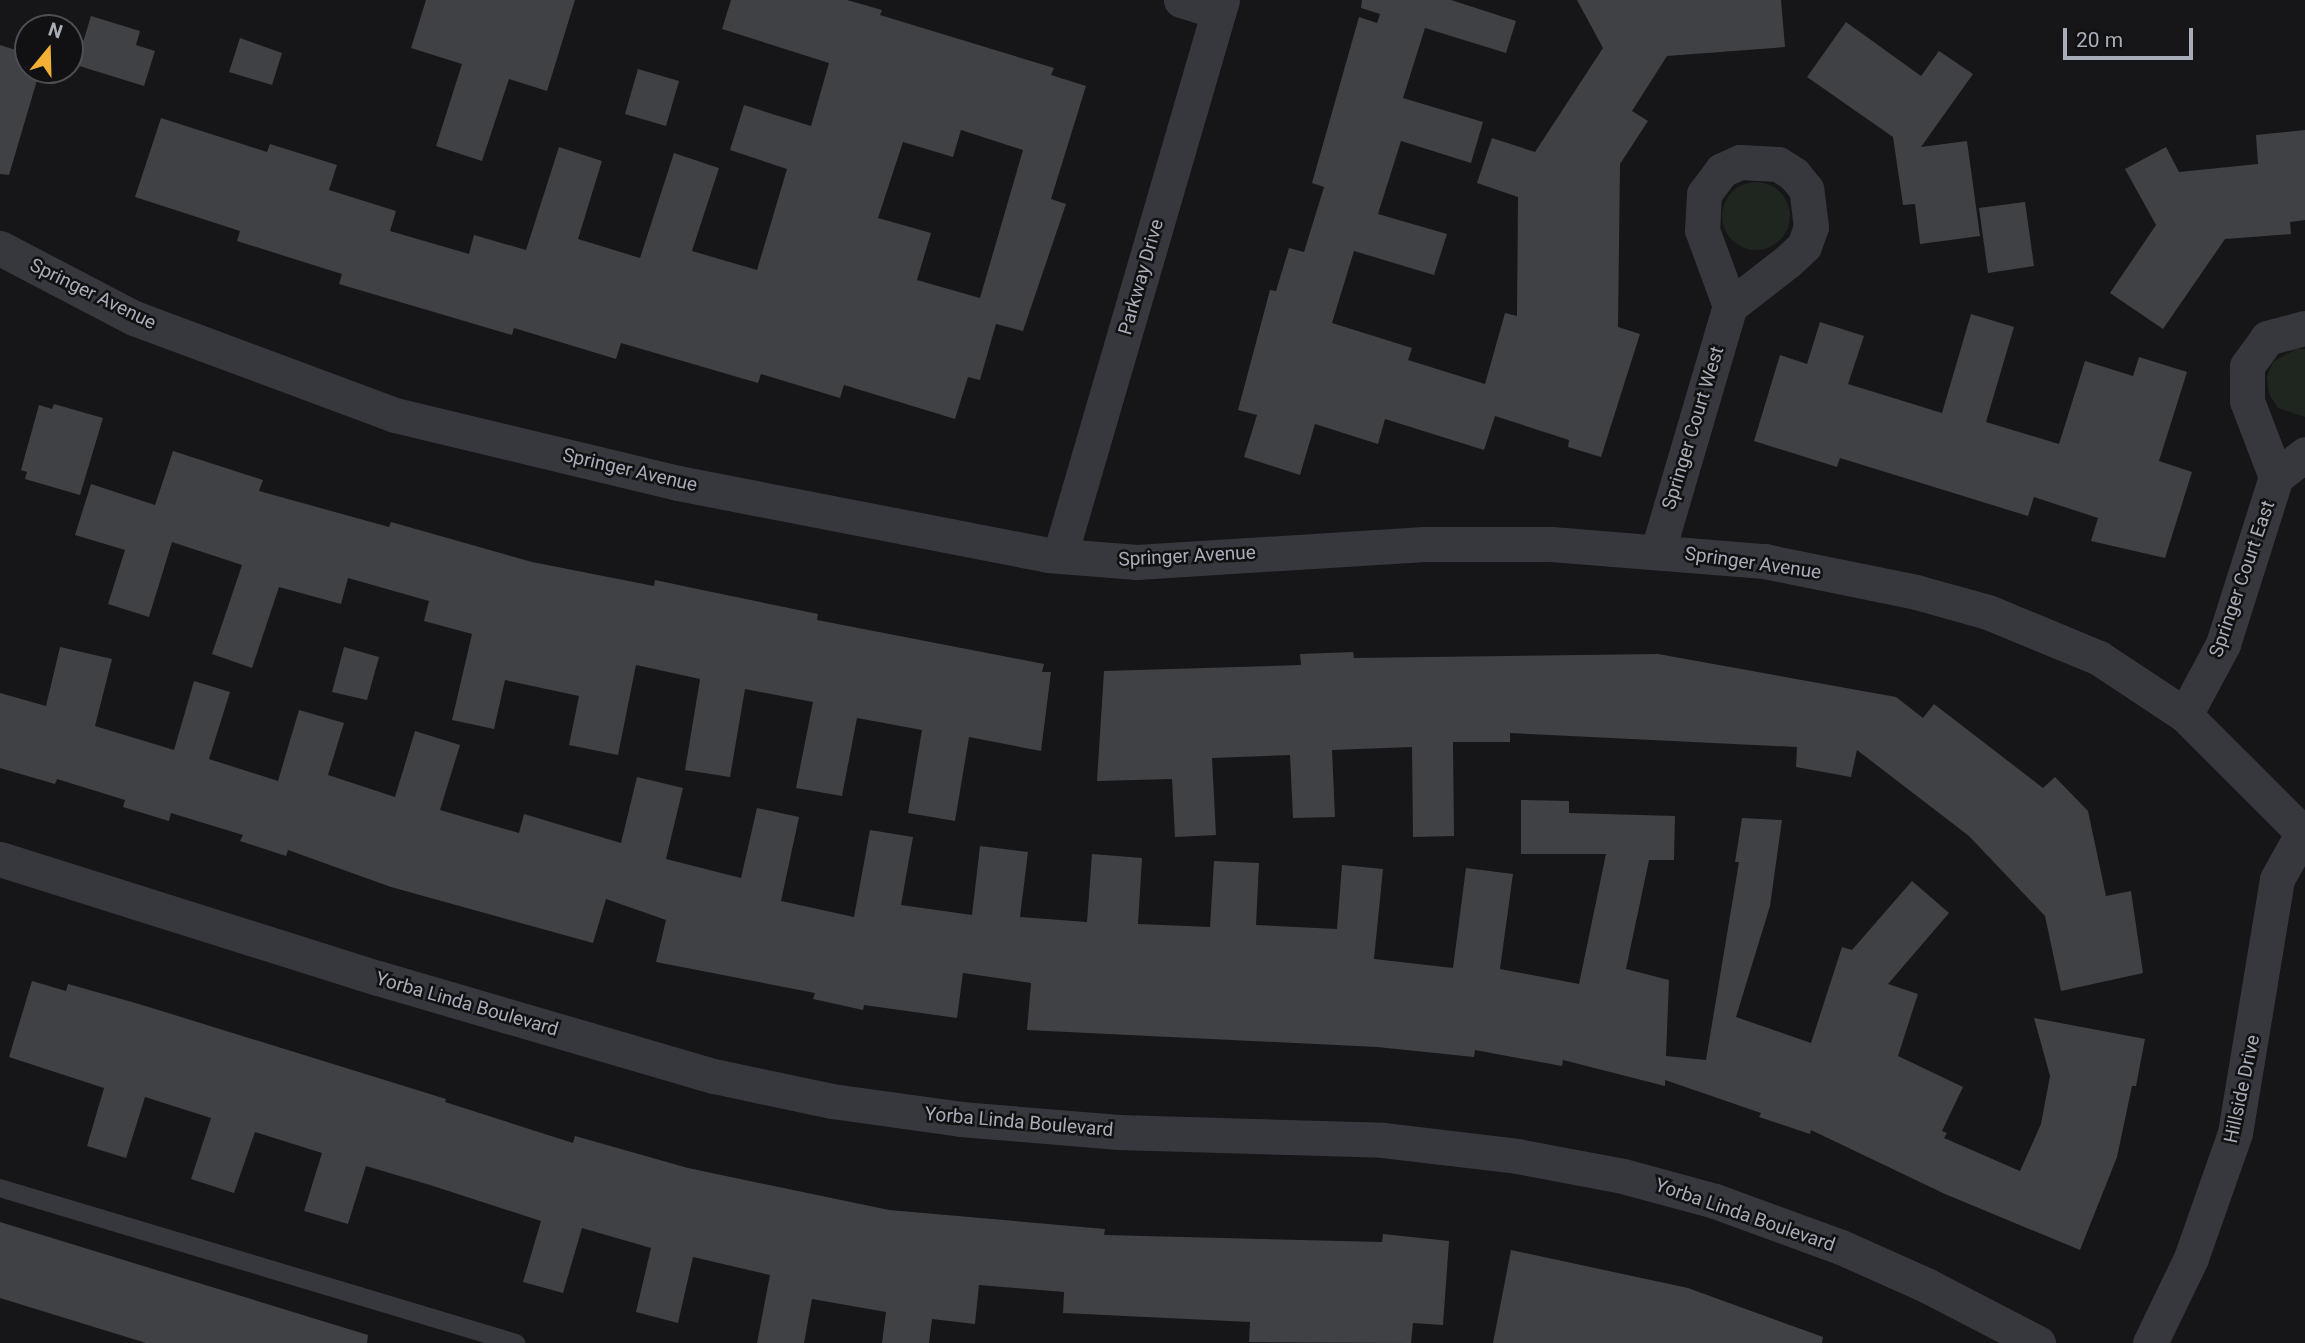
<!DOCTYPE html>
<html>
<head>
<meta charset="utf-8">
<style>
	body { margin:0 }
	#map { position:relative; width:2305px; height:1343px; overflow:hidden; background:#161618; font-family:Roboto,sans-serif }
	div>[style] { position:absolute }
	[style*='--x'] { left:calc(var(--x)*1px); top:calc(var(--y)*1px); width:calc(var(--w)*1px); rotate:calc(var(--a)*1deg) }
	.green>* { inset:0; background:#1e261f }
	.round { border-radius:50% }
	.building>* { inset:0; background:#404145 }
	.lane>* { height:18px; margin:-9px; padding:0 9px; transform-origin:9px; border-radius:9px; background:#37383d }
	.street>* { height:35px; margin:-17.5px; padding:0 17.5px; transform-origin:17.5px; border-radius:17.5px; background:#37383d }
	span { translate:-50% -50%; white-space:nowrap; text-align:center; line-height:1.15; -webkit-text-stroke:5px #111113; paint-order:stroke }
	.street-label { font-size:19px; color:#a8adb8 }
	.north { position:absolute; left:14px; top:14px; width:70px; height:70px; box-sizing:border-box; background:#111113; border:2px solid #4d4f55; border-radius:50%; rotate:19deg; font-size:19px; font-weight:700; line-height:28px; text-align:center; color:#a8adb8 }
	.north::after { content:''; display:block; margin:auto; width:24px; height:32px; background:#f2b134; clip-path:polygon(50% 0,100% 100%,50% 72%,0 100%) }
	.scale { position:absolute; left:2063px; top:28px; width:130px; height:32px; box-sizing:border-box; border:4px solid #a8adb8; border-top:0; padding-left:9px; font-size:21px; line-height:24px; white-space:nowrap; color:#a8adb8; -webkit-text-stroke:5px #111113; paint-order:stroke }
</style>
</head>
<body>
<div id="map">
	<div class="green">
		<div class="round" style="left:1722px;top:182px;width:68px;height:68px"></div>
		<div style="clip-path:polygon(2297px 348px,2305px 349px,2305px 417px,2278px 408px,2269px 394px,2267px 376px,2273px 362px)"></div>
	</div>
	<div class="building">
		<div style="clip-path:polygon(426px 0,575px 0,547px 91px,509px 79px,482px 161px,436px 146px,462px 64px,411px 48px)"></div>
		<div style="clip-path:polygon(evenodd,731px 0,847px 0,882px 10px,880px 15px,1054px 68px,1051px 75px,1086px 86px,1051px 199px,1066px 204px,1023px 331px,996px 324px,980px 380px,968px 377px,955px 419px,844px 385px,840px 398px,761px 374px,758px 383px,621px 343px,616px 359px,514px 328px,512px 335px,339px 284px,342px 274px,237px 241px,240px 231px,135px 197px,161px 118px,267px 152px,270px 144px,337px 165px,329px 190px,396px 211px,390px 231px,469px 254px,474px 235px,526px 250px,559px 147px,602px 161px,578px 239px,640px 258px,674px 153px,719px 168px,692px 251px,757px 270px,787px 169px,730px 150px,744px 105px,811px 126px,829px 63px,722px 29px,731px 0,961px 130px,1023px 150px,980px 298px,917px 280px,931px 233px,878px 218px,903px 142px,953px 157px,961px 130px)"></div>
		<div style="clip-path:polygon(1362px 0,1451px 0,1516px 21px,1506px 53px,1425px 28px,1403px 98px,1483px 122px,1471px 163px,1401px 141px,1378px 214px,1447px 234px,1434px 275px,1354px 251px,1332px 323px,1412px 348px,1408px 360px,1485px 384px,1505px 313px,1517px 316px,1518px 197px,1477px 183px,1492px 138px,1535px 152px,1603px 48px,1577px 0,1781px 0,1785px 47px,1667px 56px,1632px 111px,1648px 121px,1620px 164px,1618px 327px,1640px 334px,1601px 457px,1568px 447px,1569px 440px,1495px 416px,1484px 450px,1385px 419px,1378px 444px,1315px 424px,1300px 475px,1244px 457px,1257px 415px,1238px 410px,1270px 290px,1276px 291px,1289px 248px,1304px 252px,1324px 187px,1312px 183px,1359px 17px,1377px 23px,1380px 14px,1361px 8px)"></div>
		<div style="clip-path:polygon(91px 16px,140px 31px,136px 45px,155px 51px,144px 86px,76px 65px)"></div>
		<div style="clip-path:polygon(1846px 22px,1921px 76px,1939px 51px,1973px 74px,1921px 147px,1967px 141px,1980px 236px,1920px 244px,1915px 204px,1903px 205px,1893px 137px,1807px 77px)"></div>
		<div style="clip-path:polygon(240px 38px,282px 53px,272px 85px,229px 72px)"></div>
		<div style="clip-path:polygon(0 45px,28px 54px,28px 70px,40px 70px,9px 175px,0 174px)"></div>
		<div style="clip-path:polygon(638px 69px,679px 81px,666px 126px,625px 114px)"></div>
		<div style="clip-path:polygon(2305px 130px,2305px 220px,2290px 222px,2291px 234px,2225px 239px,2163px 329px,2110px 293px,2156px 225px,2125px 169px,2166px 147px,2179px 172px,2258px 164px,2256px 135px)"></div>
		<div style="clip-path:polygon(2025px 202px,2034px 266px,1988px 273px,1979px 208px)"></div>
		<div style="clip-path:polygon(1971px 314px,2014px 327px,1986px 422px,2059px 444px,2085px 361px,2133px 376px,2139px 357px,2187px 372px,2159px 461px,2192px 472px,2165px 558px,2091px 541px,2098px 518px,2034px 497px,2028px 516px,1840px 458px,1837px 467px,1754px 441px,1780px 355px,1807px 364px,1820px 322px,1864px 336px,1848px 384px,1942px 413px)"></div>
		<div style="clip-path:polygon(54px 404px,103px 418px,80px 495px,25px 479px,27px 472px,21px 470px,39px 405px,52px 409px)"></div>
		<div style="clip-path:polygon(173px 451px,263px 480px,259px 491px,389px 527px,391px 522px,532px 562px,654px 586px,655px 580px,707px 591px,818px 614px,817px 620px,1044px 664px,1042px 672px,1051px 672px,1041px 751px,969px 737px,955px 821px,908px 813px,922px 730px,857px 718px,842px 796px,796px 788px,813px 702px,745px 689px,730px 777px,685px 770px,700px 679px,636px 665px,618px 755px,569px 745px,579px 696px,505px 680px,494px 729px,452px 720px,472px 634px,424px 621px,429px 601px,348px 578px,341px 604px,279px 587px,252px 668px,212px 654px,242px 565px,172px 542px,149px 617px,108px 604px,125px 550px,75px 535px,91px 484px,155px 505px)"></div>
		<div style="clip-path:polygon(60px 647px,112px 659px,95px 726px,174px 750px,194px 681px,230px 692px,209px 759px,278px 781px,299px 710px,344px 723px,328px 775px,395px 797px,415px 731px,460px 745px,440px 810px,519px 833px,524px 814px,621px 843px,637px 777px,683px 788px,666px 859px,741px 878px,757px 808px,799px 817px,781px 901px,854px 917px,870px 830px,913px 837px,901px 905px,972px 915px,980px 846px,1028px 852px,1020px 917px,1087px 922px,1092px 854px,1142px 858px,1138px 924px,1210px 927px,1214px 861px,1259px 863px,1256px 925px,1337px 929px,1342px 865px,1383px 869px,1374px 959px,1453px 968px,1466px 868px,1513px 874px,1500px 969px,1579px 984px,1606px 854px,1521px 854px,1521px 800px,1569px 801px,1569px 813px,1675px 816px,1674px 860px,1649px 860px,1626px 969px,1669px 980px,1666px 1056px,1706px 1060px,1739px 862px,1735px 862px,1742px 818px,1782px 820px,1770px 906px,1736px 1017px,1811px 1043px,1842px 947px,1852px 950px,1912px 881px,1949px 913px,1888px 984px,1918px 994px,1898px 1056px,1963px 1087px,1942px 1131px,1947px 1133px,1944px 1138px,2020px 1171px,2041px 1124px,2050px 1076px,2034px 1018px,2145px 1039px,2136px 1086px,2132px 1086px,2117px 1157px,2080px 1250px,1945px 1194px,1811px 1130px,1810px 1134px,1759px 1117px,1761px 1113px,1665px 1080px,1665px 1086px,1563px 1060px,1562px 1066px,1475px 1050px,1474px 1057px,1377px 1047px,1027px 1030px,1031px 983px,963px 973px,957px 1018px,864px 1005px,863px 1010px,813px 999px,815px 993px,656px 962px,666px 920px,606px 899px,593px 943px,391px 887px,288px 850px,286px 856px,240px 841px,243px 835px,171px 813px,169px 821px,123px 807px,125px 800px,57px 779px,55px 784px,0 768px,0 693px,46px 706px)"></div>
		<div style="clip-path:polygon(344px 647px,379px 657px,367px 700px,332px 692px)"></div>
		<div style="clip-path:polygon(1353px 652px,1354px 658px,1658px 654px,1896px 697px,1923px 718px,1934px 704px,2043px 788px,2055px 777px,2088px 811px,2106px 896px,2131px 891px,2143px 973px,2061px 991px,2045px 916px,1969px 836px,1857px 750px,1851px 777px,1796px 767px,1797px 747px,1510px 733px,1510px 742px,1453px 742px,1454px 836px,1413px 837px,1412px 747px,1332px 750px,1335px 817px,1293px 818px,1290px 755px,1212px 758px,1216px 835px,1175px 837px,1172px 779px,1097px 781px,1104px 671px,1301px 665px,1300px 654px)"></div>
		<div style="clip-path:polygon(32px 981px,66px 991px,68px 984px,139px 1004px,446px 1099px,445px 1102px,573px 1143px,575px 1136px,688px 1168px,889px 1210px,1105px 1229px,1104px 1235px,1382px 1242px,1383px 1234px,1449px 1241px,1443px 1325px,1413px 1323px,1411px 1343px,1249px 1342px,1250px 1322px,1063px 1313px,1064px 1292px,979px 1285px,975px 1324px,932px 1319px,929px 1343px,882px 1343px,886px 1312px,812px 1299px,804px 1343px,757px 1343px,770px 1275px,693px 1257px,678px 1323px,636px 1312px,651px 1248px,582px 1228px,563px 1293px,523px 1282px,541px 1221px,430px 1185px,366px 1166px,348px 1224px,304px 1211px,322px 1153px,255px 1132px,234px 1193px,191px 1179px,211px 1118px,145px 1097px,126px 1158px,87px 1146px,104px 1088px,9px 1057px)"></div>
		<div style="clip-path:polygon(0 1222px,368px 1335px,367px 1343px,146px 1343px,0 1298px)"></div>
		<div style="clip-path:polygon(1511px 1250px,1688px 1288px,1823px 1337px,1822px 1343px,1493px 1343px)"></div>
	</div>
	<div class="lane">
		<div style="--x:0;--y:1188;--w:539;--a:16.72"></div>
	</div>
	<div class="street">
		<div style="--x:1181;--y:0;--w:39;--a:17"></div>
		<div style="--x:0;--y:248;--w:151;--a:27.6"></div>
		<div style="--x:134;--y:318;--w:278;--a:20.4"></div>
		<div style="--x:395;--y:415;--w:291;--a:13.5"></div>
		<div style="--x:678;--y:483;--w:377;--a:11"></div>
		<div style="--x:1048;--y:555;--w:89;--a:4.5"></div>
		<div style="--x:1137;--y:562;--w:288;--a:-3.6"></div>
		<div style="--x:1424;--y:544;--w:127;--a:0"></div>
		<div style="--x:1551;--y:544;--w:214;--a:4.6"></div>
		<div style="--x:1764;--y:561;--w:155;--a:11.5"></div>
		<div style="--x:1916;--y:592;--w:75;--a:15.5"></div>
		<div style="--x:1988;--y:612;--w:120;--a:22.5"></div>
		<div style="--x:2099;--y:658;--w:103;--a:33.5"></div>
		<div style="--x:2185;--y:715;--w:164;--a:45"></div>
		<div style="--x:2276;--y:477;--w:81;--a:-110.9"></div>
		<div style="--x:2247;--y:401;--w:35;--a:-90"></div>
		<div style="--x:2247;--y:366;--w:34;--a:-54"></div>
		<div style="--x:2267;--y:338;--w:39;--a:-15"></div>
		<div style="--x:1658;--y:550;--w:254;--a:-73.6"></div>
		<div style="--x:1730;--y:306;--w:73;--a:-37.8"></div>
		<div style="--x:1788;--y:261;--w:22;--a:-43"></div>
		<div style="--x:1804;--y:246;--w:20;--a:-70"></div>
		<div style="--x:1811;--y:227;--w:38;--a:-97"></div>
		<div style="--x:1806;--y:189;--w:19;--a:-129"></div>
		<div style="--x:1794;--y:174;--w:19;--a:-148"></div>
		<div style="--x:1778;--y:164;--w:38;--a:-177"></div>
		<div style="--x:1740;--y:162;--w:20;--a:156"></div>
		<div style="--x:1722;--y:170;--w:30;--a:127"></div>
		<div style="--x:1704;--y:194;--w:36;--a:93"></div>
		<div style="--x:1702;--y:230;--w:81;--a:69.8"></div>
		<div style="--x:1060;--y:555;--w:578;--a:-73.73"></div>
		<div style="--x:2185;--y:715;--w:81;--a:-61.8"></div>
		<div style="--x:2223;--y:644;--w:175;--a:-72.4"></div>
		<div style="--x:2276;--y:477;--w:37;--a:-38"></div>
		<div style="--x:0;--y:859;--w:396;--a:17.5"></div>
		<div style="--x:378;--y:978;--w:350;--a:16.3"></div>
		<div style="--x:714;--y:1076;--w:121;--a:12"></div>
		<div style="--x:832;--y:1101;--w:130;--a:7.9"></div>
		<div style="--x:961;--y:1119;--w:158;--a:4.7"></div>
		<div style="--x:1118;--y:1132;--w:265;--a:1.7"></div>
		<div style="--x:1383;--y:1140;--w:135;--a:6.8"></div>
		<div style="--x:1517;--y:1156;--w:108;--a:10.7"></div>
		<div style="--x:1623;--y:1176;--w:95;--a:15.2"></div>
		<div style="--x:1715;--y:1201;--w:134;--a:20.1"></div>
		<div style="--x:1841;--y:1247;--w:95;--a:24.1"></div>
		<div style="--x:1928;--y:1286;--w:124;--a:27.4"></div>
		<div style="--x:2150;--y:1343;--w:94;--a:-64.2"></div>
		<div style="--x:2191;--y:1258;--w:133;--a:-70.6"></div>
		<div style="--x:2235;--y:1133;--w:257;--a:-80.6"></div>
		<div style="--x:2277;--y:879;--w:57;--a:-60.8"></div>
	</div>
	<div class="street-label">
		<span style="left:1141px;top:277px;rotate:-74deg">Parkway Drive</span>
		<span style="left:93px;top:294px;rotate:26deg">Springer Avenue</span>
		<span style="left:1693px;top:428px;rotate:-73deg">Springer Court West</span>
		<span style="left:630px;top:470px;rotate:13deg">Springer Avenue</span>
		<span style="left:1187px;top:556px;rotate:-3deg">Springer Avenue</span>
		<span style="left:1753px;top:563px;rotate:8deg">Springer Avenue</span>
		<span style="left:2242px;top:579px;rotate:-71deg">Springer Court East</span>
		<span style="left:467px;top:1004px;rotate:16deg">Yorba Linda Boulevard</span>
		<span style="left:2242px;top:1089px;rotate:-78deg">Hillside Drive</span>
		<span style="left:1019px;top:1122px;rotate:5deg">Yorba Linda Boulevard</span>
		<span style="left:1745px;top:1215px;rotate:19deg">Yorba Linda Boulevard</span>
	</div>
	<div class="north">N</div>
	<div class="scale">20 m</div>
</div>
</body>
</html>
